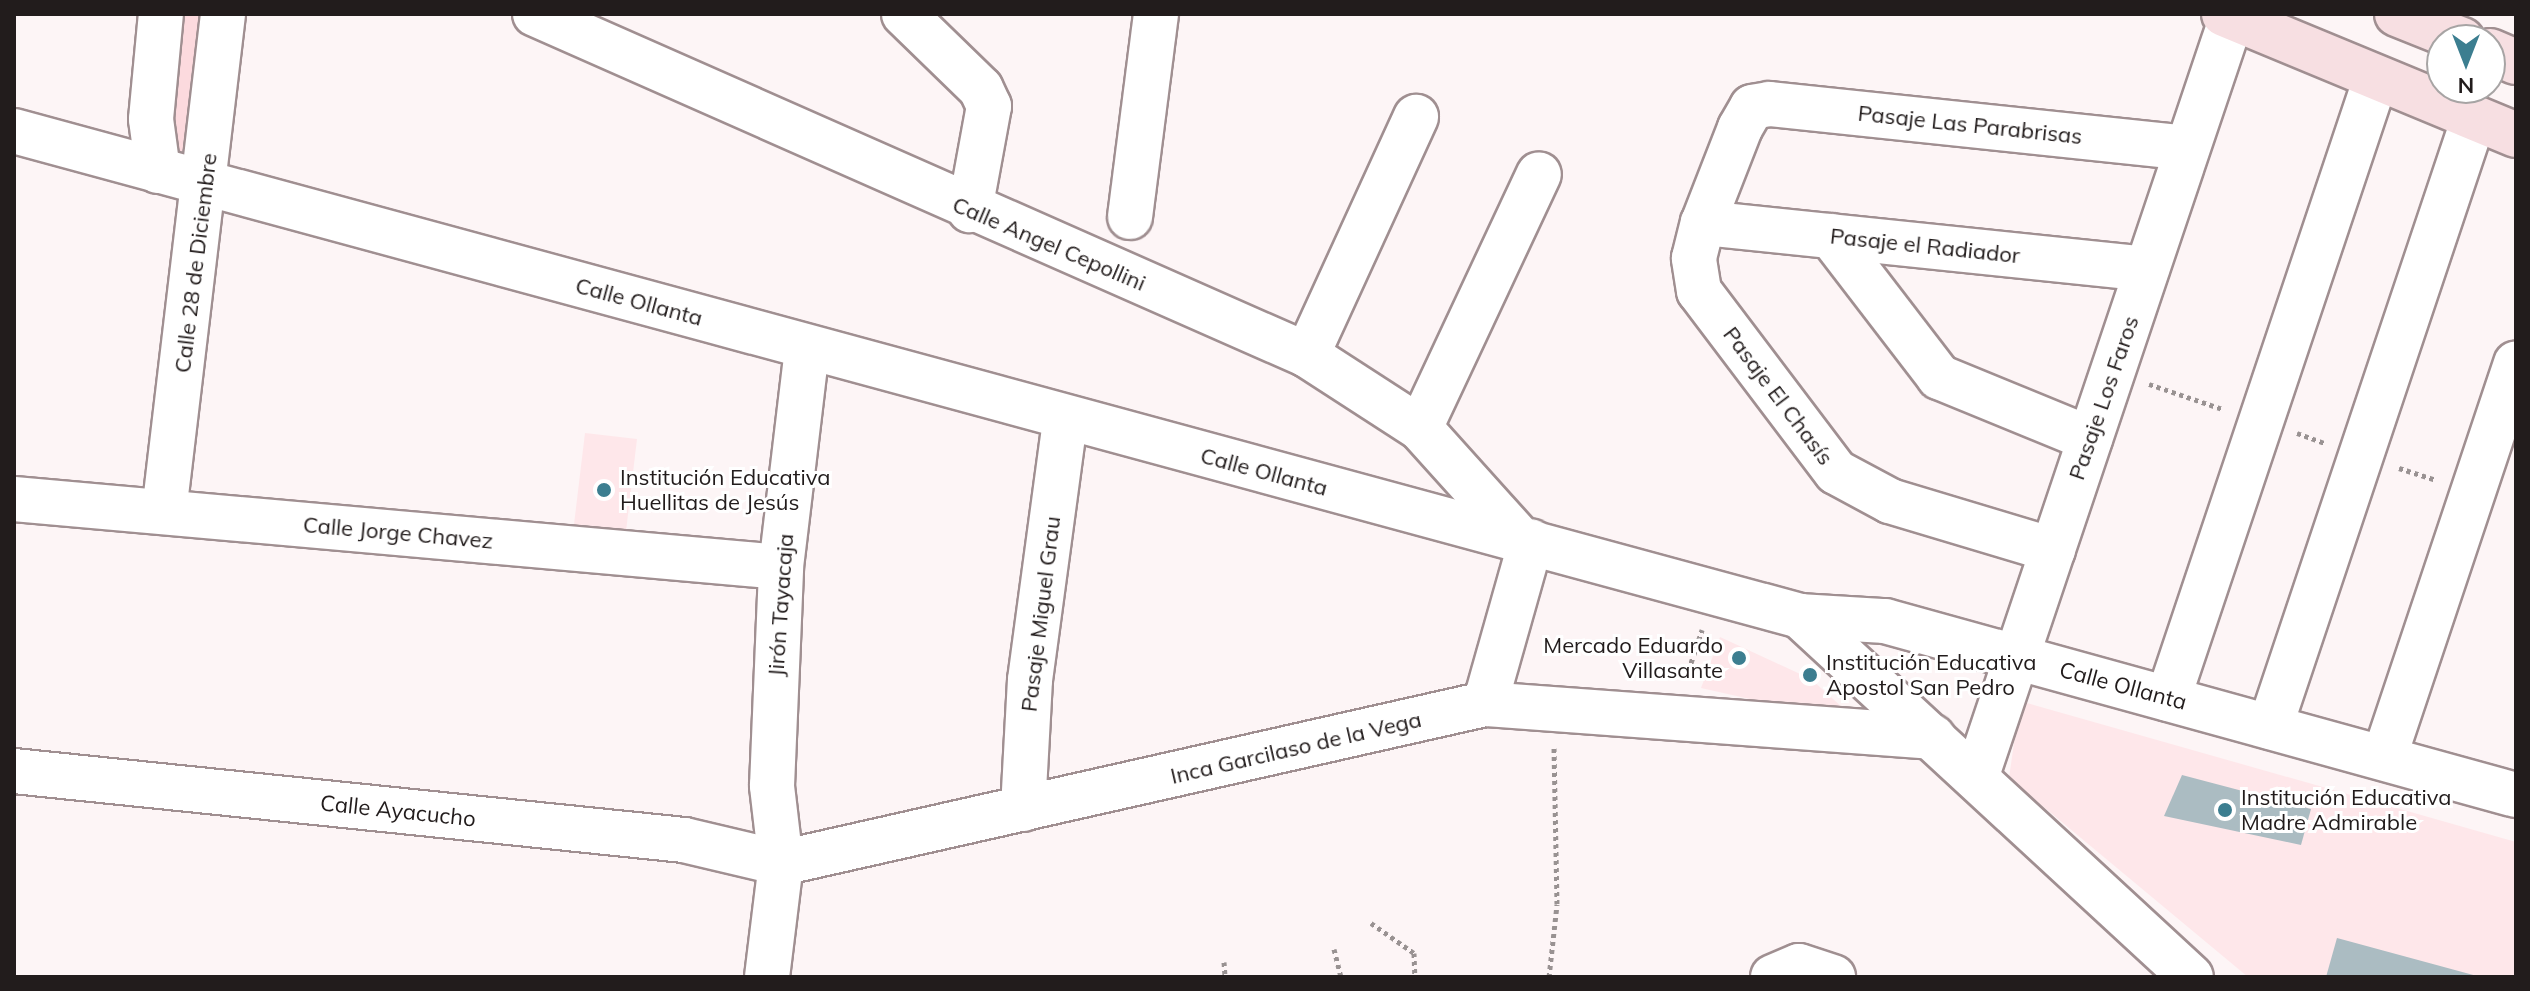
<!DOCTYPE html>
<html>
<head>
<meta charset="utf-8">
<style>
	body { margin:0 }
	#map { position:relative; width:2530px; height:991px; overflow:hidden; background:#fdf5f6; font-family:Mulish,sans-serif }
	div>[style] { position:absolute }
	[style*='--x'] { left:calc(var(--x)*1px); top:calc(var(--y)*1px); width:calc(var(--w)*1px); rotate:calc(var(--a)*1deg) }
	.built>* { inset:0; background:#fee7ea }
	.green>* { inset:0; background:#fcdade }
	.building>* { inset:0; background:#abbcc2 }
	.path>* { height:5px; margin-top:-2.5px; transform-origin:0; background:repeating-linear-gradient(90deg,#999292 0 4px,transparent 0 8px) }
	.roads { filter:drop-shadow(2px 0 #a08f91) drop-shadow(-2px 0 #a08f91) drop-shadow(0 2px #a08f91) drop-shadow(0 -2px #a08f91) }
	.minor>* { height:44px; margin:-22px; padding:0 22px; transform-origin:22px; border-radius:22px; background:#fff }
	.major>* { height:44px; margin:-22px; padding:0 22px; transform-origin:22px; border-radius:22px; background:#f7dfe2 }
	.dots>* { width:22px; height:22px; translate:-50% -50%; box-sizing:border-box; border:4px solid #fff; border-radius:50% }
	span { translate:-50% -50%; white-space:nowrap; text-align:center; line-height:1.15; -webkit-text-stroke:6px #fff; paint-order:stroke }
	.street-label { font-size:22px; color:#221c1c }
	.poi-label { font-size:22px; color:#221c1c }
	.left { translate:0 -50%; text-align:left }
	.right { translate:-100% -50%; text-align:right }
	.frame { position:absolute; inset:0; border:16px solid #221c1c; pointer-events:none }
	.north { position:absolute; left:2426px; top:24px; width:80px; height:80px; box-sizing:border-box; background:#fff; border:2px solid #a7a4a4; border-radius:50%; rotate:180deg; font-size:22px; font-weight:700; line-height:32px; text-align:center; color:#221c1c }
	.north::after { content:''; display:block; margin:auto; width:28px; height:36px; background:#3c7e90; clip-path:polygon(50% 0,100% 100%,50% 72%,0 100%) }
</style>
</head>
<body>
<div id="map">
	<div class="built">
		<div style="clip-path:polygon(585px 433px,637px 439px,624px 548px,572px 541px)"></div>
		<div style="clip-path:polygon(1720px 637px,1811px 679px,1843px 708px,1834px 718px,1701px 688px)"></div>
		<div style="clip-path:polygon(2020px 701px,2516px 842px,2516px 977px,2248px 977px,2009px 778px)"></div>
	</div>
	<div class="green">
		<div style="clip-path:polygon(177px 14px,208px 14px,194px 150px,174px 152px,164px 145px)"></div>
	</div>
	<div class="building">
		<div style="clip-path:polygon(2182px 775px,2311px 809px,2301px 845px,2164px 816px)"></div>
		<div style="clip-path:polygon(2337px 938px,2477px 976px,2477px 977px,2326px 977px)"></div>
	</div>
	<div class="path">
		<div style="--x:2149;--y:384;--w:78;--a:18.7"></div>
		<div style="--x:2297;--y:433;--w:30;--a:20"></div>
		<div style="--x:2399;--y:468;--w:38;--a:18"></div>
		<div style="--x:1686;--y:678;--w:51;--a:-71.6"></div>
		<div style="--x:1371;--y:923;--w:52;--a:34.9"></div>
		<div style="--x:1414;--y:953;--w:24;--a:88"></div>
		<div style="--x:1334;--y:949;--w:29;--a:76"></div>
		<div style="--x:1224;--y:962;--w:15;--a:86"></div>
		<div style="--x:1549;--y:977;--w:73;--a:-83.7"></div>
		<div style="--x:1557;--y:904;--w:156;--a:-91.1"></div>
	</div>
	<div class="roads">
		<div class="minor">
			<div style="--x:535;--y:14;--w:844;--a:23.83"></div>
			<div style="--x:1307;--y:355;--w:135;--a:32.9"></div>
			<div style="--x:1420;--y:428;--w:148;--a:48"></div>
			<div style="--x:904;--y:14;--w:107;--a:44.2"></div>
			<div style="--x:981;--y:89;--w:19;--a:65"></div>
			<div style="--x:989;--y:106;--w:106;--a:100.4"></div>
			<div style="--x:14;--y:131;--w:1851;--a:15.19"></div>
			<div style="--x:1800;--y:616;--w:85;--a:3.4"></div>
			<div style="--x:1885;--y:621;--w:655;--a:15.42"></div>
			<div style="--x:158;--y:171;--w:52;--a:-97.7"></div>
			<div style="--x:151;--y:119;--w:105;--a:-84.6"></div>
			<div style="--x:1130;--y:217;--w:205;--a:-82.7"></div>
			<div style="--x:1703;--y:223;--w:446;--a:5.9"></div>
			<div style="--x:1831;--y:236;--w:178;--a:52.5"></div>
			<div style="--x:1939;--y:377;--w:163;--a:22.3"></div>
			<div style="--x:1307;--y:355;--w:262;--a:-65.4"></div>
			<div style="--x:1420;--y:428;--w:280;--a:-64.9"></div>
			<div style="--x:14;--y:499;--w:770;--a:5.07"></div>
			<div style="--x:164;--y:512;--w:501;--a:-83.24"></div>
			<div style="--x:2053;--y:550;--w:170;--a:-163.3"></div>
			<div style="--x:1890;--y:501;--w:61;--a:-151.8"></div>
			<div style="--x:1836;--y:472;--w:227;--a:-127.1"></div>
			<div style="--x:1699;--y:291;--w:33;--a:-99"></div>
			<div style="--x:1694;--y:258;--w:36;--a:-76"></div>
			<div style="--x:1703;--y:223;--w:102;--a:-68.7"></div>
			<div style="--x:1740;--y:128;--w:24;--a:-60"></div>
			<div style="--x:1752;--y:107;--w:17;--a:-10"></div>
			<div style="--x:1769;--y:104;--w:420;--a:6"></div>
			<div style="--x:1800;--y:616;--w:532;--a:42.72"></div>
			<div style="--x:2168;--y:699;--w:655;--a:-71.48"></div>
			<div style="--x:1485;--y:704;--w:169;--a:-74.2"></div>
			<div style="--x:2270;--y:727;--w:642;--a:-71.48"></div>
			<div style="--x:2384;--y:758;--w:416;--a:-71.5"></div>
			<div style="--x:14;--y:771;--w:674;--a:5.88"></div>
			<div style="--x:684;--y:840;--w:100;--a:13.3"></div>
			<div style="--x:781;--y:863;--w:78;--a:-96.7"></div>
			<div style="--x:772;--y:786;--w:219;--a:-87.6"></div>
			<div style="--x:781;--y:567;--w:221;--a:-83.2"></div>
			<div style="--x:1976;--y:778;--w:803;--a:-71.41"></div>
			<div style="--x:1023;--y:809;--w:129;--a:-86.9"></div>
			<div style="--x:1030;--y:680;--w:262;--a:-82.3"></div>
			<div style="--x:767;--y:977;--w:115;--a:-83"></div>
			<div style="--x:781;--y:863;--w:722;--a:-12.73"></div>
			<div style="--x:1485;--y:704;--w:449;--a:4.2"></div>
			<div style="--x:1773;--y:977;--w:28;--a:-23"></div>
			<div style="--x:1799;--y:966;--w:36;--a:18"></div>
		</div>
		<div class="major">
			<div style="--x:2224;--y:14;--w:316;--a:22.5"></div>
			<div style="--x:2397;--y:14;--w:70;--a:21.8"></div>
			<div style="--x:2490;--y:51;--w:28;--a:23"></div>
		</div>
	</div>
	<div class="dots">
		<div style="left:604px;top:490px;background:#3c7e90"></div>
		<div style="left:1739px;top:658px;background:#3c7e90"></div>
		<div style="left:1810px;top:675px;background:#3c7e90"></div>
		<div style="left:2225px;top:810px;background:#3c7e90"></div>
	</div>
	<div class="street-label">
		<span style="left:1970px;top:125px;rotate:6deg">Pasaje Las Parabrisas</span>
		<span style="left:1049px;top:244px;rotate:23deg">Calle Angel Cepollini</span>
		<span style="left:1925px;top:246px;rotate:6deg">Pasaje el Radiador</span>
		<span style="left:196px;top:263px;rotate:-83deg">Calle 28 de Diciembre</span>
		<span style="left:639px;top:302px;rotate:15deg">Calle Ollanta</span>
		<span style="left:1778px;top:396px;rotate:53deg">Pasaje El Chasís</span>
		<span style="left:2104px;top:398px;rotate:-71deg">Pasaje Los Faros</span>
		<span style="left:1264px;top:472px;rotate:15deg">Calle Ollanta</span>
		<span style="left:398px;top:533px;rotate:5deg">Calle Jorge Chavez</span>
		<span style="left:781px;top:605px;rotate:-86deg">Jirón Tayacaja</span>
		<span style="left:1041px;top:614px;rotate:-83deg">Pasaje Miguel Grau</span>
		<span style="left:2123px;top:686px;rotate:15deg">Calle Ollanta</span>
		<span style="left:1296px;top:748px;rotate:-13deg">Inca Garcilaso de la Vega</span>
		<span style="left:398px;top:811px;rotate:6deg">Calle Ayacucho</span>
	</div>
	<div class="poi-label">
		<span class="left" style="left:620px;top:490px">Institución Educativa<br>Huellitas de Jesús</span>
		<span class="right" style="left:1723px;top:658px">Mercado Eduardo<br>Villasante</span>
		<span class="left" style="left:1826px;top:675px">Institución Educativa<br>Apostol San Pedro</span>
		<span class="left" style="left:2241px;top:810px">Institución Educativa<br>Madre Admirable</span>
	</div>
	<div class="frame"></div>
	<div class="north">N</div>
</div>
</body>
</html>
